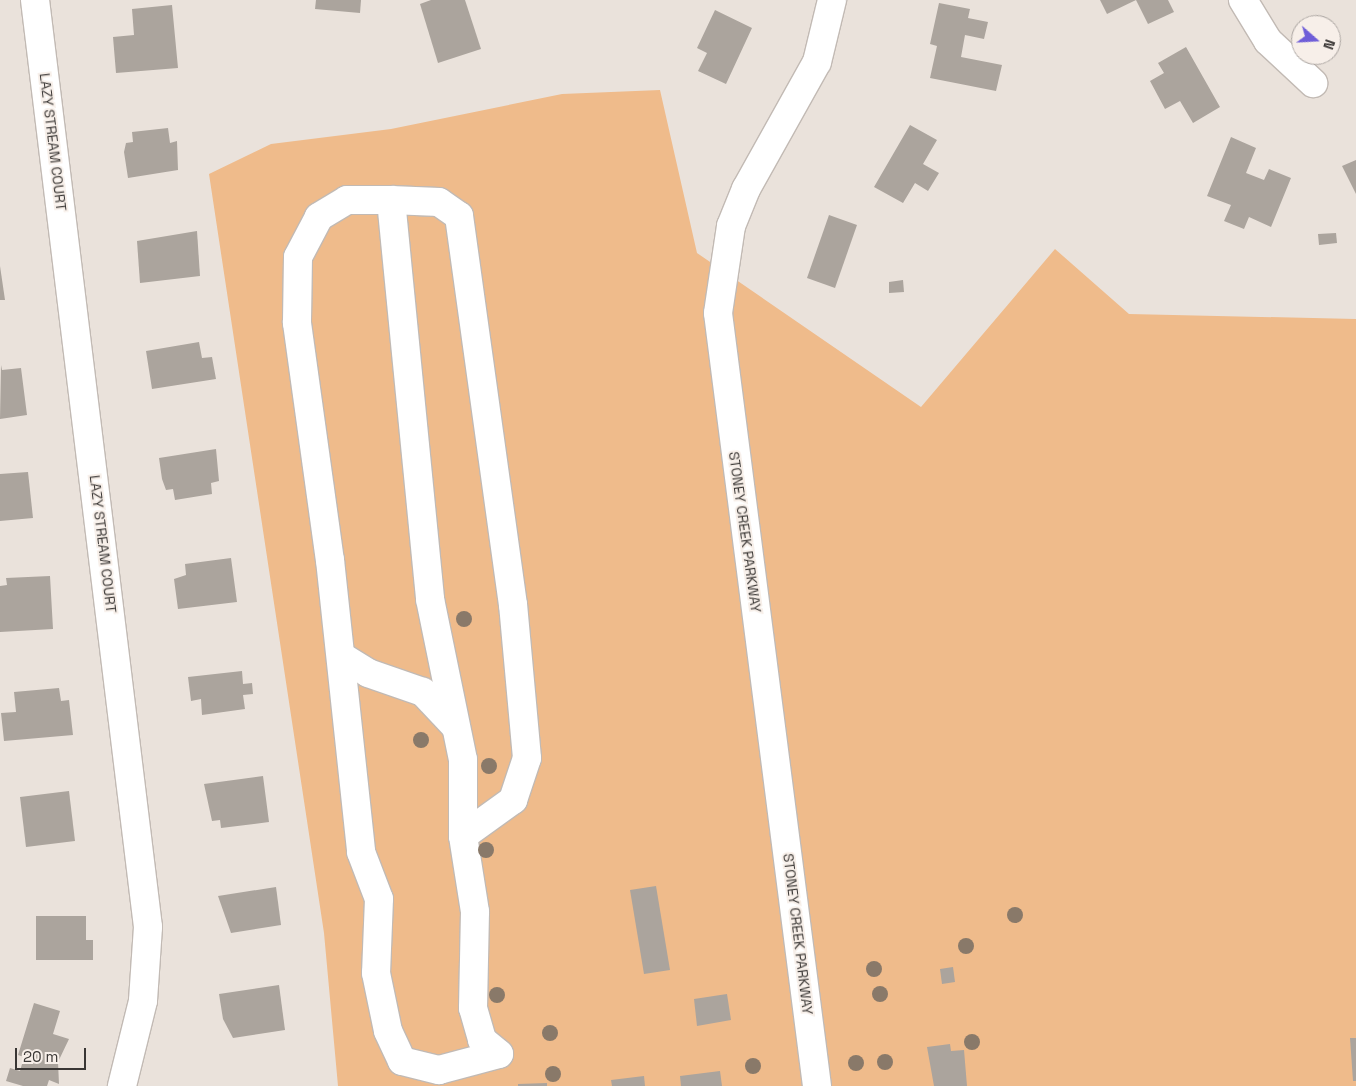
<!DOCTYPE html>
<html>
<head>
<meta charset="utf-8">
<style>
	body { margin:0 }
	#map { position:relative; width:1356px; height:1086px; overflow:hidden; background:#eae2db; font-family:"Space Grotesk",sans-serif }
	div>[style] { position:absolute }
	[style*='--x'] { left:calc(var(--x)*1px); top:calc(var(--y)*1px); width:calc(var(--w)*1px); rotate:calc(var(--a)*1deg) }
	.green>* { inset:0; background:#efbb8b }
	.building>* { inset:0; background:#aba49d }
	.roads { filter:drop-shadow(1px 0 #c2bab4) drop-shadow(-1px 0 #c2bab4) drop-shadow(0 1px #c2bab4) drop-shadow(0 -1px #c2bab4) }
	.minor>* { height:28px; margin:-14px; padding:0 14px; transform-origin:14px; border-radius:14px; background:#fff }
	.trees>* { width:16px; height:16px; margin:-8px; border-radius:50%; background:#897969 }
	span { translate:-50% -50%; white-space:nowrap; text-align:center; line-height:1.15; -webkit-text-stroke:4px #f7efe9; paint-order:stroke }
	.street-label { font-size:14px; color:#393634 }
	.north { position:absolute; left:1291px; top:15px; width:50px; height:50px; box-sizing:border-box; background:#f7efe9; border:1px solid #aba5a1; border-radius:50%; rotate:109deg; font-size:14px; font-weight:700; line-height:20px; text-align:center; color:#393634 }
	.north::after { content:''; display:block; margin:auto; width:18px; height:22px; background:#6f5ed8; clip-path:polygon(50% 0,100% 100%,50% 72%,0 100%) }
	.scale { position:absolute; left:15px; top:1048px; width:71px; height:22px; box-sizing:border-box; border:2px solid #393634; border-top:0; padding-left:6px; font-size:15px; line-height:18px; white-space:nowrap; color:#393634; -webkit-text-stroke:4px #f7efe9; paint-order:stroke }
</style>
</head>
<body>
<div id="map">
	<div class="green">
		<div style="clip-path:polygon(660px 90px,697px 253px,921px 407px,1055px 249px,1129px 314px,1356px 319px,1356px 1086px,338px 1086px,324px 933px,209px 174px,271px 144px,391px 129px,562px 94px)"></div>
	</div>
	<div class="building">
		<div style="clip-path:polygon(316px 0,361px 0,360px 13px,315px 9px)"></div>
		<div style="clip-path:polygon(431px 0,465px 0,481px 49px,438px 63px,420px 4px)"></div>
		<div style="clip-path:polygon(1100px 0,1136px 0,1107px 14px)"></div>
		<div style="clip-path:polygon(1136px 0,1168px 0,1174px 12px,1148px 24px)"></div>
		<div style="clip-path:polygon(939px 3px,970px 9px,968px 18px,988px 22px,984px 39px,965px 35px,961px 57px,1002px 65px,996px 91px,930px 78px,937px 46px,930px 44px)"></div>
		<div style="clip-path:polygon(172px 5px,178px 68px,116px 73px,113px 37px,134px 35px,132px 9px)"></div>
		<div style="clip-path:polygon(715px 10px,752px 28px,726px 84px,698px 71px,707px 53px,697px 48px)"></div>
		<div style="clip-path:polygon(1186px 47px,1220px 107px,1193px 123px,1180px 101px,1165px 109px,1150px 81px,1164px 73px,1158px 63px)"></div>
		<div style="clip-path:polygon(910px 125px,937px 140px,923px 164px,939px 173px,928px 191px,915px 183px,903px 203px,874px 187px)"></div>
		<div style="clip-path:polygon(168px 128px,170px 143px,177px 141px,178px 170px,128px 178px,124px 152px,126px 143px,133px 142px,132px 132px)"></div>
		<div style="clip-path:polygon(1231px 137px,1256px 148px,1246px 173px,1264px 180px,1269px 169px,1291px 178px,1271px 227px,1249px 217px,1244px 229px,1224px 221px,1231px 205px,1207px 196px)"></div>
		<div style="clip-path:polygon(1356px 160px,1356px 194px,1342px 166px)"></div>
		<div style="clip-path:polygon(829px 215px,857px 225px,835px 288px,807px 278px)"></div>
		<div style="clip-path:polygon(197px 231px,200px 276px,140px 283px,137px 241px)"></div>
		<div style="clip-path:polygon(1336px 233px,1337px 243px,1319px 245px,1318px 234px)"></div>
		<div style="clip-path:polygon(0 266px,5px 300px,0 300px)"></div>
		<div style="clip-path:polygon(903px 280px,904px 292px,889px 293px,889px 282px)"></div>
		<div style="clip-path:polygon(199px 342px,202px 358px,212px 357px,216px 379px,152px 389px,146px 351px)"></div>
		<div style="clip-path:polygon(1px 365px,2px 370px,21px 368px,27px 415px,0 419px)"></div>
		<div style="clip-path:polygon(216px 449px,219px 481px,211px 483px,212px 494px,175px 500px,173px 489px,166px 490px,162px 479px,159px 458px)"></div>
		<div style="clip-path:polygon(28px 472px,33px 518px,0 521px,0 474px)"></div>
		<div style="clip-path:polygon(231px 558px,237px 602px,178px 609px,174px 579px,186px 575px,185px 564px)"></div>
		<div style="clip-path:polygon(50px 576px,53px 629px,0 632px,0 586px,7px 585px,6px 578px)"></div>
		<div style="clip-path:polygon(242px 671px,243px 684px,252px 683px,253px 694px,243px 695px,245px 709px,202px 715px,201px 699px,191px 701px,188px 677px)"></div>
		<div style="clip-path:polygon(59px 688px,61px 701px,69px 700px,73px 735px,4px 741px,1px 713px,16px 712px,14px 692px)"></div>
		<div style="clip-path:polygon(263px 776px,269px 822px,221px 828px,220px 820px,212px 821px,204px 784px)"></div>
		<div style="clip-path:polygon(69px 791px,75px 841px,26px 847px,20px 797px)"></div>
		<div style="clip-path:polygon(656px 886px,670px 970px,644px 974px,630px 890px)"></div>
		<div style="clip-path:polygon(276px 887px,281px 925px,231px 933px,218px 896px)"></div>
		<div style="clip-path:polygon(36px 916px,86px 916px,86px 940px,93px 940px,93px 960px,36px 960px)"></div>
		<div style="clip-path:polygon(953px 967px,955px 982px,942px 984px,940px 969px)"></div>
		<div style="clip-path:polygon(279px 985px,285px 1030px,233px 1038px,223px 1019px,219px 994px)"></div>
		<div style="clip-path:polygon(727px 994px,731px 1020px,697px 1026px,694px 999px)"></div>
		<div style="clip-path:polygon(34px 1003px,60px 1011px,53px 1034px,69px 1039px,58px 1062px,59px 1084px,49px 1080px,47px 1086px,23px 1086px,6px 1081px,10px 1068px,20px 1071px,24px 1057px,18px 1055px)"></div>
		<div style="clip-path:polygon(1350px 1038px,1356px 1038px,1356px 1081px,1353px 1081px)"></div>
		<div style="clip-path:polygon(950px 1044px,951px 1051px,964px 1050px,967px 1086px,934px 1086px,927px 1047px)"></div>
		<div style="clip-path:polygon(720px 1071px,722px 1086px,681px 1086px,680px 1076px)"></div>
		<div style="clip-path:polygon(644px 1076px,645px 1086px,612px 1086px,611px 1080px)"></div>
		<div style="clip-path:polygon(547px 1083px,547px 1086px,518px 1086px,518px 1084px)"></div>
	</div>
	<div class="roads">
		<div class="minor">
			<div style="--x:35;--y:0;--w:934;--a:83.05"></div>
			<div style="--x:148;--y:927;--w:74;--a:93.9"></div>
			<div style="--x:143;--y:1001;--w:88;--a:103.9"></div>
			<div style="--x:1243;--y:0;--w:48;--a:58.6"></div>
			<div style="--x:1268;--y:41;--w:62;--a:43"></div>
			<div style="--x:391;--y:200;--w:401;--a:84.4"></div>
			<div style="--x:430;--y:599;--w:164;--a:78.4"></div>
			<div style="--x:463;--y:760;--w:76;--a:90"></div>
			<div style="--x:463;--y:836;--w:62;--a:-35.8"></div>
			<div style="--x:513;--y:800;--w:44;--a:-71.6"></div>
			<div style="--x:527;--y:758;--w:154;--a:-95.2"></div>
			<div style="--x:513;--y:605;--w:393;--a:-97.9"></div>
			<div style="--x:459;--y:216;--w:24;--a:-145"></div>
			<div style="--x:439;--y:202;--w:48;--a:-177.6"></div>
			<div style="--x:391;--y:200;--w:44;--a:180"></div>
			<div style="--x:347;--y:200;--w:33;--a:149"></div>
			<div style="--x:319;--y:217;--w:45;--a:117.7"></div>
			<div style="--x:298;--y:257;--w:66;--a:90.9"></div>
			<div style="--x:297;--y:323;--w:239;--a:82.1"></div>
			<div style="--x:330;--y:560;--w:294;--a:83.9"></div>
			<div style="--x:361;--y:852;--w:50;--a:69"></div>
			<div style="--x:379;--y:899;--w:74;--a:92.3"></div>
			<div style="--x:376;--y:973;--w:59;--a:78.3"></div>
			<div style="--x:388;--y:1031;--w:33;--a:65"></div>
			<div style="--x:402;--y:1061;--w:38;--a:14"></div>
			<div style="--x:439;--y:1070;--w:62;--a:-14.9"></div>
			<div style="--x:341;--y:656;--w:32;--a:32"></div>
			<div style="--x:368;--y:673;--w:58;--a:19.1"></div>
			<div style="--x:423;--y:692;--w:45;--a:46.8"></div>
			<div style="--x:463;--y:836;--w:77;--a:81"></div>
			<div style="--x:475;--y:912;--w:96;--a:91.2"></div>
			<div style="--x:473;--y:1008;--w:33;--a:74"></div>
			<div style="--x:482;--y:1040;--w:22;--a:39"></div>
			<div style="--x:817;--y:1086;--w:779;--a:-97.3"></div>
			<div style="--x:718;--y:313;--w:88;--a:-81.5"></div>
			<div style="--x:731;--y:226;--w:40;--a:-68"></div>
			<div style="--x:746;--y:189;--w:145;--a:-60.8"></div>
			<div style="--x:817;--y:62;--w:64;--a:-76.4"></div>
		</div>
	</div>
	<div class="trees">
		<div style="left:464px;top:619px"></div>
		<div style="left:421px;top:740px"></div>
		<div style="left:489px;top:766px"></div>
		<div style="left:486px;top:850px"></div>
		<div style="left:1015px;top:915px"></div>
		<div style="left:966px;top:946px"></div>
		<div style="left:874px;top:969px"></div>
		<div style="left:880px;top:994px"></div>
		<div style="left:497px;top:995px"></div>
		<div style="left:550px;top:1033px"></div>
		<div style="left:972px;top:1042px"></div>
		<div style="left:885px;top:1062px"></div>
		<div style="left:856px;top:1063px"></div>
		<div style="left:753px;top:1066px"></div>
		<div style="left:553px;top:1074px"></div>
	</div>
	<div class="street-label">
		<span style="left:53px;top:142px;rotate:83deg">LAZY STREAM COURT</span>
		<span style="left:745px;top:532px;rotate:82deg">STONEY CREEK PARKWAY</span>
		<span style="left:103px;top:544px;rotate:83deg">LAZY STREAM COURT</span>
		<span style="left:798px;top:934px;rotate:83deg">STONEY CREEK PARKWAY</span>
	</div>
	<div class="north">N</div>
	<div class="scale">20 m</div>
</div>
</body>
</html>
